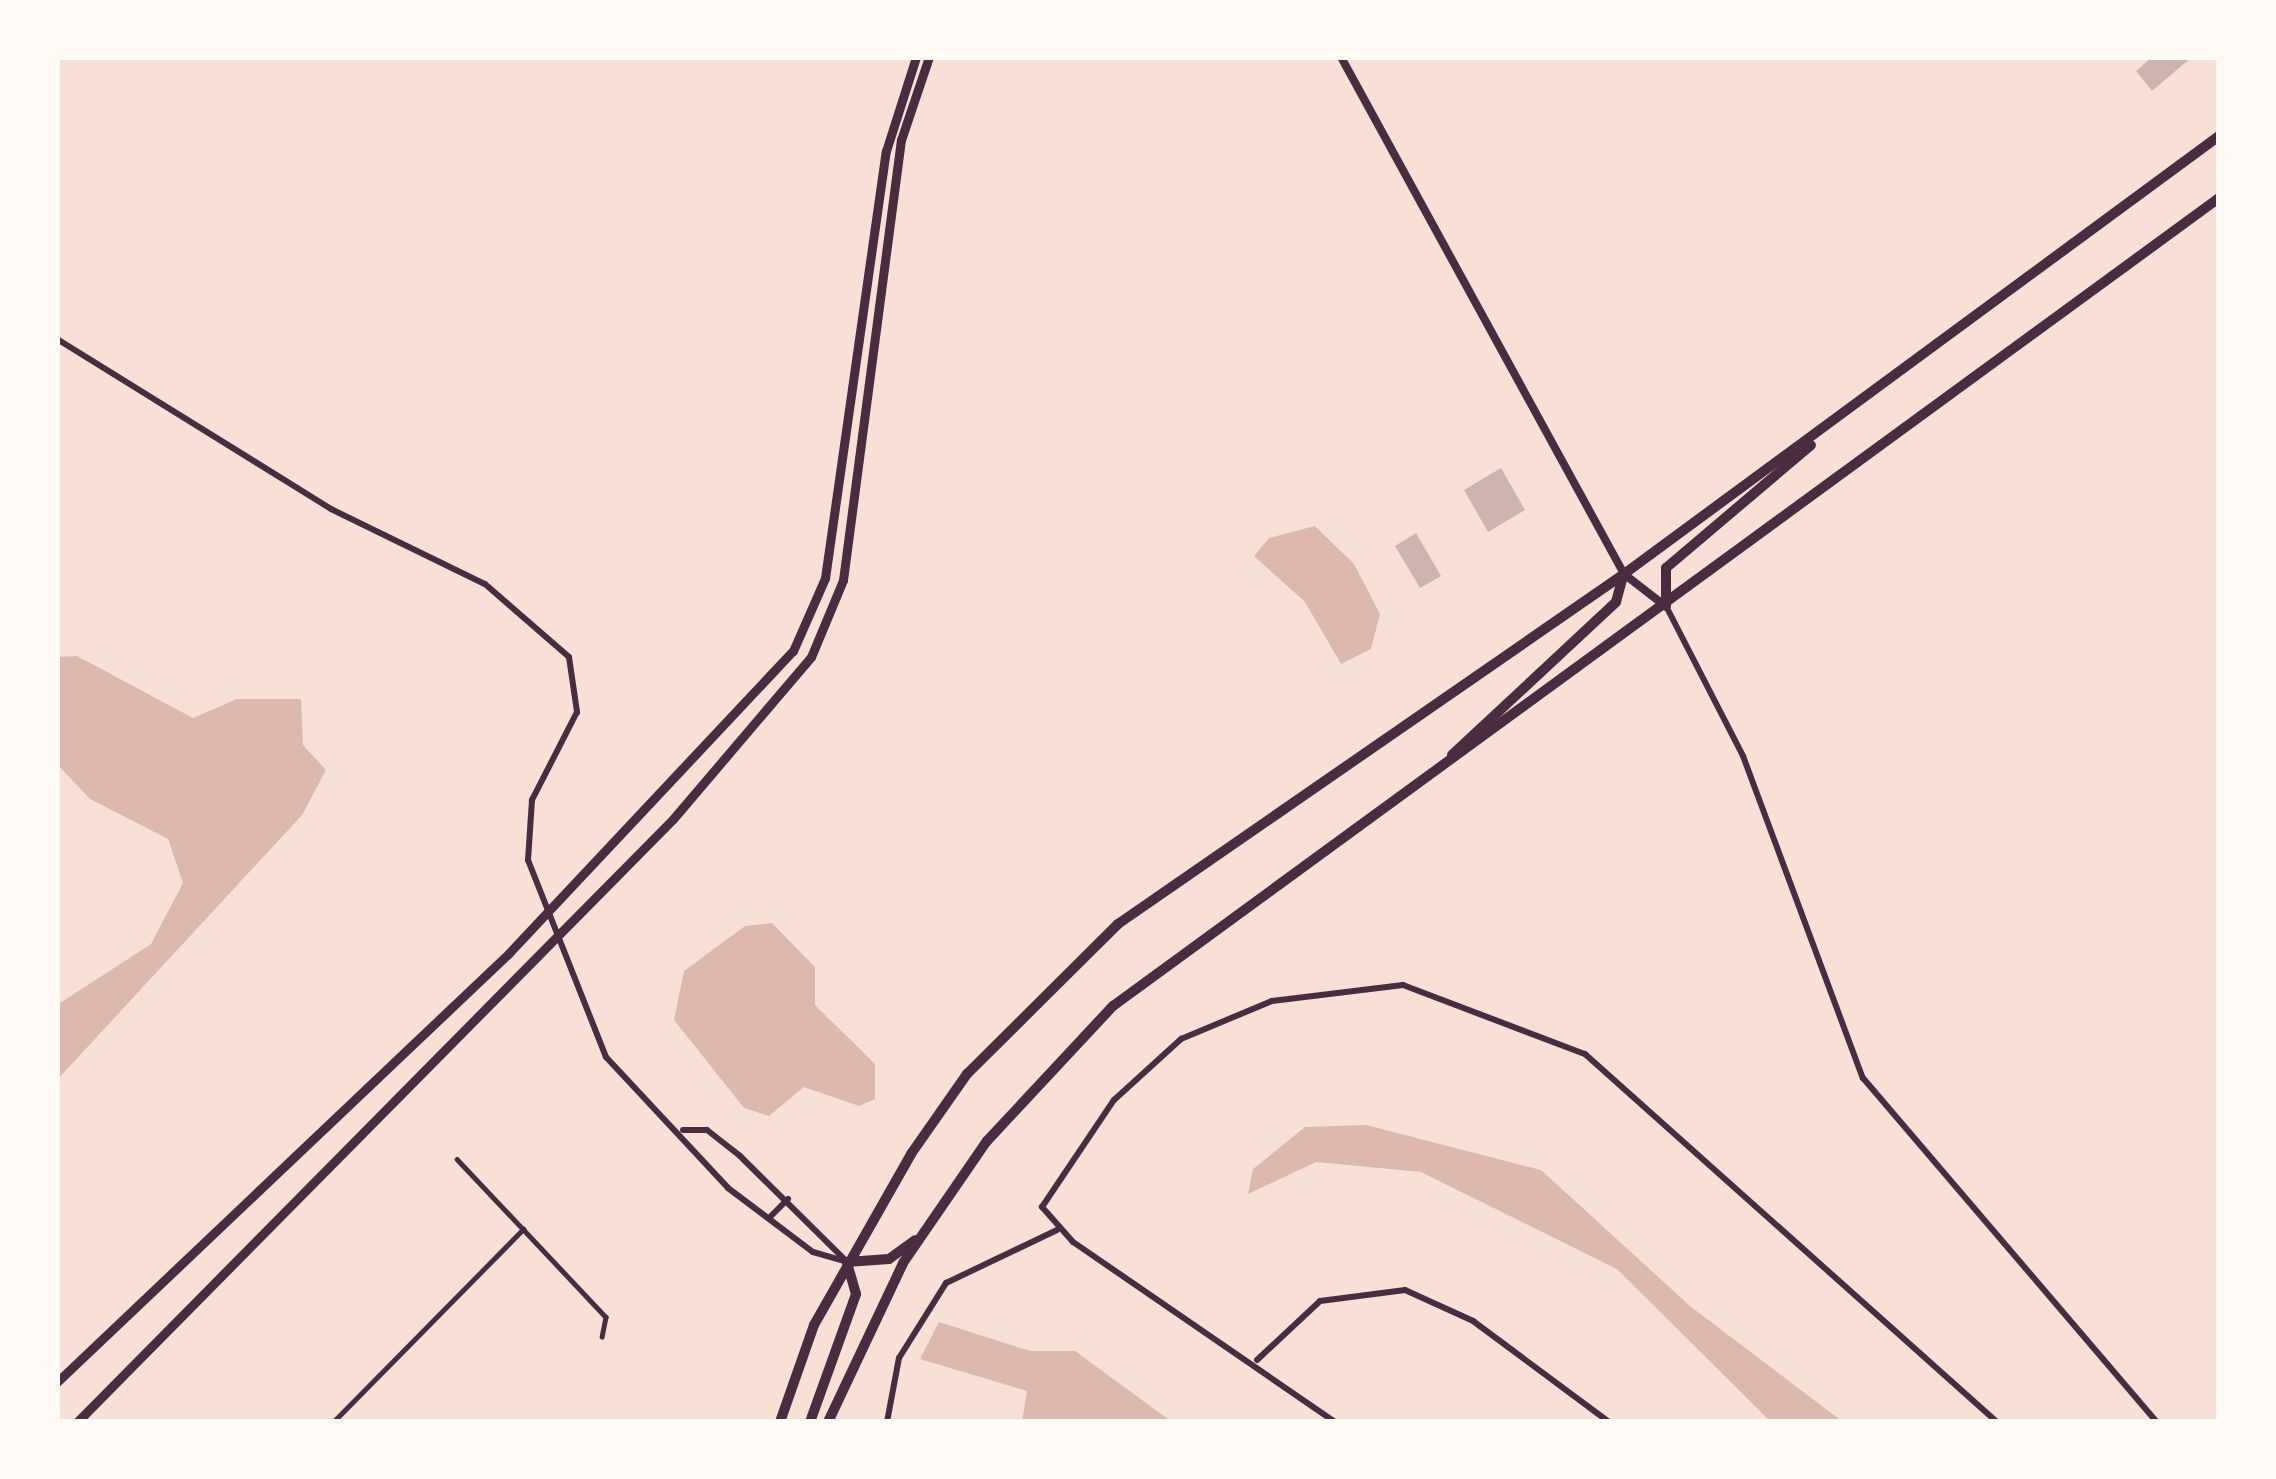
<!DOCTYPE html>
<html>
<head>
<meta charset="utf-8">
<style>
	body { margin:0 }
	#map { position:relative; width:2276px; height:1479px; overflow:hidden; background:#f7e1d7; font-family:Figtree,sans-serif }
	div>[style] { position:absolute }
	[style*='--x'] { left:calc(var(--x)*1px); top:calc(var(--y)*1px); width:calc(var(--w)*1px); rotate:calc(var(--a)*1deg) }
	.water>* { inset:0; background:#dcb8b0 }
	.building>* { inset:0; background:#ccb4b1 }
	.pedestrian>* { height:4.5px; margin:-2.25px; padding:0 2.25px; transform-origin:2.25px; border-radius:2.25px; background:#4a2c40 }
	.minor>* { height:6px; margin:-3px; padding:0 3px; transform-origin:3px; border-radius:3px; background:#4a2c40 }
	.tertiary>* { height:8px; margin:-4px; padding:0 4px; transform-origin:4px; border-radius:4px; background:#4a2c40 }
	.secondary>* { height:9px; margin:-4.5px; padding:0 4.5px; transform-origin:4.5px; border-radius:4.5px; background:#4a2c40 }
	.trunk>* { height:10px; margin:-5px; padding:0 5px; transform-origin:5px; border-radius:5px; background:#4a2c40 }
	span { translate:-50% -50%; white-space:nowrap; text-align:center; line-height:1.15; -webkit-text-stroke:9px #fffaf5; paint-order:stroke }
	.frame { position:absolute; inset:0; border:60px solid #fffaf5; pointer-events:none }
</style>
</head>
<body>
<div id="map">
	<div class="water">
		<div style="clip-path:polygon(1315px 526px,1354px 564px,1380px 614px,1371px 649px,1341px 664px,1305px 602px,1254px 556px,1269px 538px)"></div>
		<div style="clip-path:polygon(77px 656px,193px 718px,237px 699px,301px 699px,303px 745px,326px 770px,302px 815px,57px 1080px,57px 1005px,151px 944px,183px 883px,168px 839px,90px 799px,57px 764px,57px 657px)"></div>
		<div style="clip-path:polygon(772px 923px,815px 967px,815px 1005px,875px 1064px,875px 1099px,859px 1106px,804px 1087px,769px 1116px,744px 1108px,674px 1020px,684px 971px,745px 926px)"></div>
		<div style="clip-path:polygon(1366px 1125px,1541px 1170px,1690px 1306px,1843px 1422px,1771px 1422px,1617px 1269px,1421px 1172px,1316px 1162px,1248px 1194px,1253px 1169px,1305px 1127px)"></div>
		<div style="clip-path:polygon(939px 1322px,1030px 1351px,1075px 1351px,1172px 1422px,1022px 1422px,1027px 1391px,920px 1359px)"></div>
	</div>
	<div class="building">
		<div style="clip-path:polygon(2152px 57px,2192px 57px,2152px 91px,2136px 71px)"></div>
		<div style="clip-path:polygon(1501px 468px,1525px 510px,1488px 532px,1464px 490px)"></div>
		<div style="clip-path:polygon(1416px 533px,1441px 576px,1420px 588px,1395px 546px)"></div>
	</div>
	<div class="pedestrian">
		<div style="--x:457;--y:1159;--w:217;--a:46.7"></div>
		<div style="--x:606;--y:1317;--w:20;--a:101"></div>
		<div style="--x:333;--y:1422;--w:271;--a:-45.4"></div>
	</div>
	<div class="minor">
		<div style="--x:57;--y:339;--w:322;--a:31.8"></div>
		<div style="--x:331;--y:509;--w:171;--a:26"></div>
		<div style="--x:485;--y:584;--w:111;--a:41"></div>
		<div style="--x:569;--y:657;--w:56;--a:81.7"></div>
		<div style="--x:577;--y:712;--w:99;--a:117.1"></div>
		<div style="--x:532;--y:800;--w:60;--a:93.8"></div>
		<div style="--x:528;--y:860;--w:212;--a:68.4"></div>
		<div style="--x:606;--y:1057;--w:179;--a:47"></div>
		<div style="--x:728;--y:1188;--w:106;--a:37"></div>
		<div style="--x:813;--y:1252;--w:33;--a:16"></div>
		<div style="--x:1666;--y:606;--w:169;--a:62.8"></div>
		<div style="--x:1743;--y:756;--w:344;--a:69.6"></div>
		<div style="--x:1863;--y:1078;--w:453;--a:49.5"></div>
		<div style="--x:683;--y:1130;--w:24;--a:0"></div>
		<div style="--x:707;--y:1130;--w:42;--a:38.2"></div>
		<div style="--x:740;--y:1156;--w:151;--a:44.7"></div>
		<div style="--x:769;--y:1218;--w:27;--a:-45"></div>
		<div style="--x:1257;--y:1360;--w:86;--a:-43.1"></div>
		<div style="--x:1320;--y:1301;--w:86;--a:-7.4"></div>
		<div style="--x:1405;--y:1290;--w:75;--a:24.5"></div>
		<div style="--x:1473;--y:1321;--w:169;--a:36.6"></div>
		<div style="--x:887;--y:1422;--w:65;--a:-79.4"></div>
		<div style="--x:899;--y:1358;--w:89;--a:-57.9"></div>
		<div style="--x:946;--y:1283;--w:123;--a:-25.5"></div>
		<div style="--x:1335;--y:1422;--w:318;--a:-145.5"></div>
		<div style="--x:1073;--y:1242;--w:47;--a:-131.5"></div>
		<div style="--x:1042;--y:1207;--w:129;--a:-56.1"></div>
		<div style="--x:1114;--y:1100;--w:91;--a:-42.3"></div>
		<div style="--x:1181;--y:1039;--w:99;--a:-22.7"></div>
		<div style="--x:1272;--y:1001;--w:132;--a:-7"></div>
		<div style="--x:1403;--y:985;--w:195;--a:20.8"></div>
		<div style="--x:1585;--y:1054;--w:552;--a:41.77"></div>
	</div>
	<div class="tertiary">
		<div style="--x:1341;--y:57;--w:589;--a:61.3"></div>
		<div style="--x:1624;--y:574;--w:51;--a:37.8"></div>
	</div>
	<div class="secondary">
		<div style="--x:57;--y:1382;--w:623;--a:-43.5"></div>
		<div style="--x:509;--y:953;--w:415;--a:-46.8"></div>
		<div style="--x:793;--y:651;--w:80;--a:-66.3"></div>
		<div style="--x:825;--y:578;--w:431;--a:-81.9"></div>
		<div style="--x:886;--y:151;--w:99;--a:-72.3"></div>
		<div style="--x:77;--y:1422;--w:848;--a:-45.33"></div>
		<div style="--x:673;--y:819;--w:213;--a:-49.6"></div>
		<div style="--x:811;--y:657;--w:83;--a:-67.4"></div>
		<div style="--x:843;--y:580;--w:444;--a:-82.5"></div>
		<div style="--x:901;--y:140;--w:88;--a:-71.4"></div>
	</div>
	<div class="trunk">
		<div style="--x:1666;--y:606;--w:38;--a:-90"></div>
		<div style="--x:1666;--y:568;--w:190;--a:-40.3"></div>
		<div style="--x:1452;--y:755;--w:224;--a:-43"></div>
		<div style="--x:1616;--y:602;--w:27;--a:-75"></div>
		<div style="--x:847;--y:1262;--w:42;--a:-4.1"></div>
		<div style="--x:889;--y:1259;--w:32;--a:-36"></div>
		<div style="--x:780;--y:1422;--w:103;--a:-70.7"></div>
		<div style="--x:814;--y:1325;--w:197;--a:-60.4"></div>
		<div style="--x:911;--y:1154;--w:98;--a:-55"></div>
		<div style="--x:967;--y:1074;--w:213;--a:-44.8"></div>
		<div style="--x:1118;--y:924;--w:615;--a:-34.67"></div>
		<div style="--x:1624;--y:574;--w:739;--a:-36.36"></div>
		<div style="--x:810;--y:1422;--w:136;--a:-70.2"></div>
		<div style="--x:856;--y:1294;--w:33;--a:-106"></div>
		<div style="--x:828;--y:1422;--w:176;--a:-64.7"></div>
		<div style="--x:903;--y:1263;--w:148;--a:-55.5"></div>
		<div style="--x:987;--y:1141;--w:185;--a:-47"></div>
		<div style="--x:1113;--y:1006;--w:1370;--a:-36.15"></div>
	</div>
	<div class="frame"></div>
</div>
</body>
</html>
